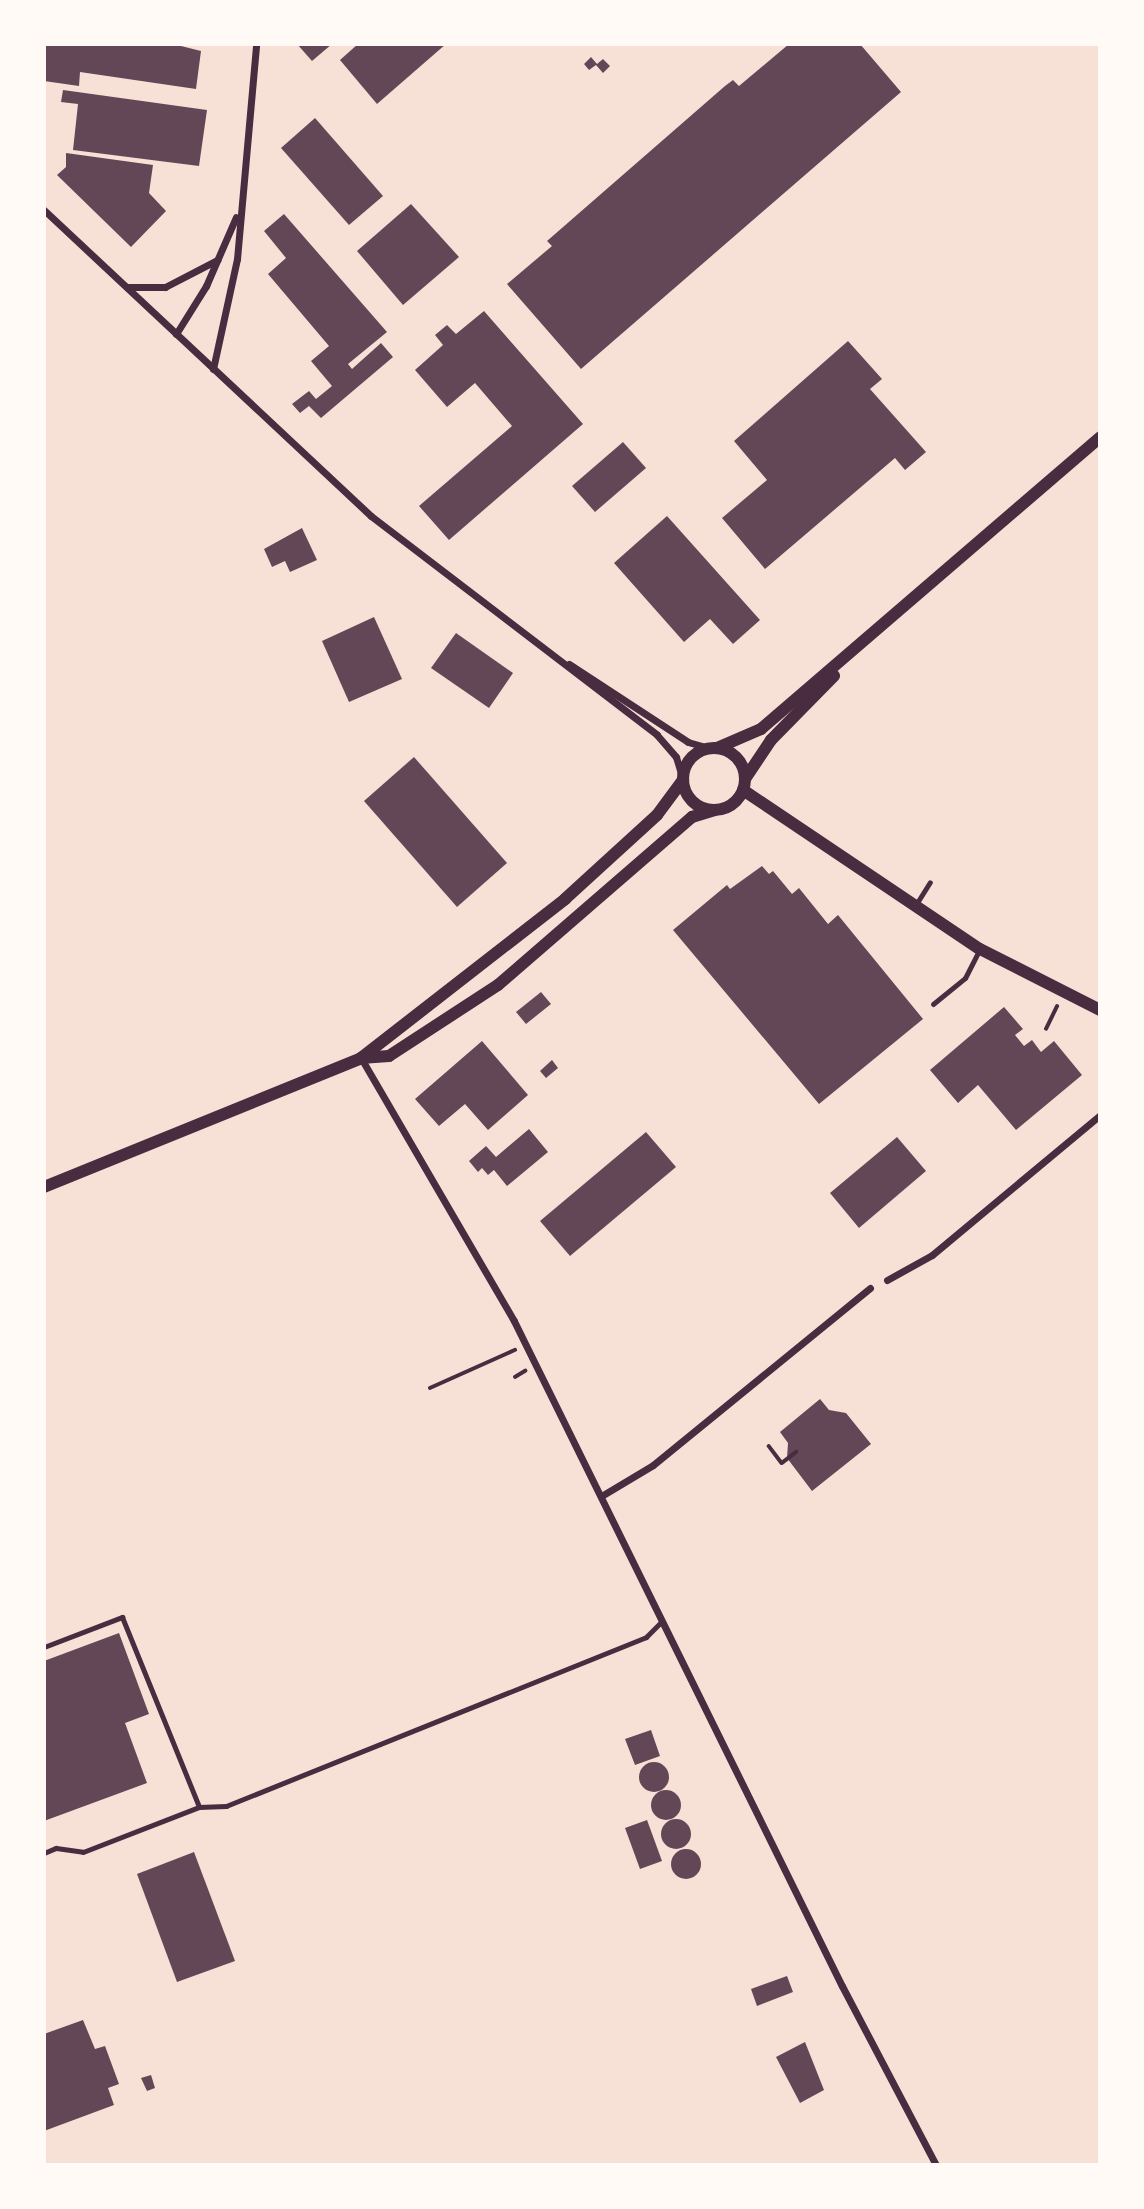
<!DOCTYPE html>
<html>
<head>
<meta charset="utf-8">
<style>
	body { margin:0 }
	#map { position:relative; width:1144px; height:2209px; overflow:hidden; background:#f7e1d7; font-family:Quicksand,sans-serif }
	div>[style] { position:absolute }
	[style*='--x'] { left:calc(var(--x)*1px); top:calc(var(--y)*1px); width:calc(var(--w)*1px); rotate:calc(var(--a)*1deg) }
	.building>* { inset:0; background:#644757 }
	.round { border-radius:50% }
	.path>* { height:3.5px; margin:-1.75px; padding:0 1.75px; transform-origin:1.75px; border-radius:1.75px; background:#4a2c40 }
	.service>* { height:5px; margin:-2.5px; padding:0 2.5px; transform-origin:2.5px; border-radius:2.5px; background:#4a2c40 }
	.minor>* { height:7px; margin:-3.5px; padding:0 3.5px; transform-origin:3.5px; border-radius:3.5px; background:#4a2c40 }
	.tertiary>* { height:12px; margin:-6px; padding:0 6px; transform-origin:6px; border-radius:6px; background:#4a2c40 }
	.tertiary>.ring { margin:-6px; padding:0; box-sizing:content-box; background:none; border:12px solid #4a2c40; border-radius:50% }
	span { translate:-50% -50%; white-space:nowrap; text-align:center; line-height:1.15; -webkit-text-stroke:6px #fffaf5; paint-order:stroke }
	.frame { position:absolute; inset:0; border:46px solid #fffaf5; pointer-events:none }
</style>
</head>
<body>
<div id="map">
	<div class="building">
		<div style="clip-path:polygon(44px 44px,173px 44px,201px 51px,196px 89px,80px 72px,79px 86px,44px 81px)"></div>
		<div style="clip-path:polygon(297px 44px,332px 44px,312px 61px)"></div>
		<div style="clip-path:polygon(358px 44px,446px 44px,377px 104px,340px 60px)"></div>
		<div style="clip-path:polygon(789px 44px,860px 44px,901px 92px,581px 369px,507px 284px,552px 246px,547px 241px,725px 86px,733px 80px,739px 86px)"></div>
		<div style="clip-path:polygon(591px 57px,597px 64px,603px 59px,610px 66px,603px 73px,596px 65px,589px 70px,584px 64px)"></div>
		<div style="clip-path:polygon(63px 90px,207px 110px,199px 166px,73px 150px,78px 104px,61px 102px)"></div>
		<div style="clip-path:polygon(315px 118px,383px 196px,349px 225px,281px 148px)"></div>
		<div style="clip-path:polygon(66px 153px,153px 165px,149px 193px,166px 211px,131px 247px,57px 175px,66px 167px)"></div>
		<div style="clip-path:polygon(411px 204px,459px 257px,403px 305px,357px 251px)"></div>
		<div style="clip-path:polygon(284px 214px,387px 332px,348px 364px,352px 369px,381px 343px,393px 357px,321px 418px,309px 406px,300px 413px,292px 404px,309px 391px,316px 399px,332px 386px,311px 361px,329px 346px,268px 274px,286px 258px,264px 231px)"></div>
		<div style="clip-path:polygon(484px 311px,583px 424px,449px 540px,419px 506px,512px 426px,475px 383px,447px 407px,415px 370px,443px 345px,435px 335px,447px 325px,456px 334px)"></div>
		<div style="clip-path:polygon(848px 341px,882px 379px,870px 389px,926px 452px,905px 470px,895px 458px,765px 569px,722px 518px,767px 480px,734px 441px)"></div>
		<div style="clip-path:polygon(623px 442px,646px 468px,595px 512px,572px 486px)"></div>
		<div style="clip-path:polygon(667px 516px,760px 620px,733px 644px,710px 619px,684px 642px,614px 563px)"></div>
		<div style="clip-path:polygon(302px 528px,317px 560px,290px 572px,285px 561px,272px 567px,264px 549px)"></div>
		<div style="clip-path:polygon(374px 617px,402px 679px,349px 702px,322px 641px)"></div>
		<div style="clip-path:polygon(456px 633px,513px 673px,489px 708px,431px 668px)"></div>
		<div style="clip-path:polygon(414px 757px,507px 863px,457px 907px,364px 801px)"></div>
		<div style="clip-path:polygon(762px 866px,769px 874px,773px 871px,792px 894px,799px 888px,828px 924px,838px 915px,923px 1019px,819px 1104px,673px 930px,727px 885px,730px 889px)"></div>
		<div style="clip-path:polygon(541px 992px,551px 1004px,526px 1024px,516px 1012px)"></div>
		<div style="clip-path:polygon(1004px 1007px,1023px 1029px,1015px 1035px,1024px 1046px,1032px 1040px,1041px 1052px,1054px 1041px,1082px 1075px,1016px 1130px,978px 1085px,958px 1103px,930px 1070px)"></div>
		<div style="clip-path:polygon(482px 1041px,528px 1095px,488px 1130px,465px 1104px,439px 1126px,415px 1099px)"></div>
		<div style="clip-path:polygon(552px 1060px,558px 1068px,546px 1078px,540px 1071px)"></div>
		<div style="clip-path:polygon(529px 1129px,548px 1152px,507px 1186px,494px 1170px,488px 1175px,482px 1168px,478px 1172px,469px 1161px,486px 1146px,496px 1157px)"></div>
		<div style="clip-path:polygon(646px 1132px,676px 1167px,570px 1256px,540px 1221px)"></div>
		<div style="clip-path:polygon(897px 1137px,926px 1171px,859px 1228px,830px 1193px)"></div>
		<div style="clip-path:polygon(820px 1399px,829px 1410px,846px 1413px,871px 1444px,812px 1491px,787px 1458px,788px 1443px,780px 1432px)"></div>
		<div style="clip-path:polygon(119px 1633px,149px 1714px,125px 1723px,147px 1783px,44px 1821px,44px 1661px)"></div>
		<div style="clip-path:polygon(651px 1730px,660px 1756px,635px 1765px,625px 1739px)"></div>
		<div class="round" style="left:639px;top:1762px;width:30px;height:30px"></div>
		<div class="round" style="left:651px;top:1790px;width:30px;height:30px"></div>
		<div class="round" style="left:661px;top:1819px;width:30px;height:30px"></div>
		<div style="clip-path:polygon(647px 1820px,662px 1861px,640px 1869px,625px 1828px)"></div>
		<div class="round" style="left:671px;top:1849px;width:30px;height:30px"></div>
		<div style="clip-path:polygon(194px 1852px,235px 1961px,177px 1982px,137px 1874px)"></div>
		<div style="clip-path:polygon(787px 1976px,793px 1992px,757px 2006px,751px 1989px)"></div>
		<div style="clip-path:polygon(83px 2020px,95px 2049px,105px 2046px,119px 2084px,108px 2088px,114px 2105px,44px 2131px,44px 2034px)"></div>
		<div style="clip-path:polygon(805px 2042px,824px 2090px,800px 2103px,776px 2057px)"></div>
		<div style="clip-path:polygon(151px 2075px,155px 2088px,147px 2091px,141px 2078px)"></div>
	</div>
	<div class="path">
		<div style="--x:1046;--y:1029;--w:25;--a:-64"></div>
		<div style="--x:515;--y:1377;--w:12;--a:-31"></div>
		<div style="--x:430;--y:1388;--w:93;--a:-24.1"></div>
		<div style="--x:769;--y:1446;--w:21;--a:53"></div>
		<div style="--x:782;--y:1463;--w:18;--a:-38"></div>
	</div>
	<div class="service">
		<div style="--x:915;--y:906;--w:28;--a:-58"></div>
		<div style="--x:933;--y:1004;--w:41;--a:-39.1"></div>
		<div style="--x:965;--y:978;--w:33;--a:-63"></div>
		<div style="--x:44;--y:1647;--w:84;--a:-21"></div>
		<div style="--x:122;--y:1617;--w:205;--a:67.9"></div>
		<div style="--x:44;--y:1853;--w:13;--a:-23"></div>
		<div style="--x:56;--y:1848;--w:27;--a:8"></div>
		<div style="--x:83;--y:1852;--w:124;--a:-21.2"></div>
		<div style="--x:199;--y:1807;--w:27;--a:-2"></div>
		<div style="--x:226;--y:1806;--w:453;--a:-21.9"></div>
		<div style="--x:646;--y:1637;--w:23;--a:-45"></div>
	</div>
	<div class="minor">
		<div style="--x:44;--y:210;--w:448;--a:43.1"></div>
		<div style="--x:371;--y:516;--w:360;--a:37.4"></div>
		<div style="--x:657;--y:735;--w:29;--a:49"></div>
		<div style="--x:676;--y:757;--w:24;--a:73"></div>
		<div style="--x:127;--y:287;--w:38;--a:0"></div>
		<div style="--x:165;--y:287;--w:59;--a:-27.4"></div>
		<div style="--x:176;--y:334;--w:57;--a:-58"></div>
		<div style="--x:206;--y:286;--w:75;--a:-66.5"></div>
		<div style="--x:213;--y:369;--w:113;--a:-77.7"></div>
		<div style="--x:237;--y:259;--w:216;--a:-84.9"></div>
		<div style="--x:569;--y:664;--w:142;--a:33.2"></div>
		<div style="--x:688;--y:742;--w:22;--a:16"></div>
		<div style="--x:361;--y:1058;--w:304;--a:59.8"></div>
		<div style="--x:514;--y:1321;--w:741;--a:63.75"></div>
		<div style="--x:842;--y:1986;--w:202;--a:62.3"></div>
		<div style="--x:887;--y:1280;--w:51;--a:-29.1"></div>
		<div style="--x:932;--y:1255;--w:219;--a:-39.8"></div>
		<div style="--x:603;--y:1495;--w:58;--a:-31"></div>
		<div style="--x:653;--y:1465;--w:280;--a:-39.2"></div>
	</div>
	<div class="tertiary">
		<div style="--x:717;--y:748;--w:48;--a:-23.4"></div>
		<div style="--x:761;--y:729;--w:447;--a:-40.7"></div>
		<div class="ring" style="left:683px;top:748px;width:50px;height:50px"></div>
		<div style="--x:745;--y:779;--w:47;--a:-56.3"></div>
		<div style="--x:771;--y:740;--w:90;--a:-45.5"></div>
		<div style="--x:743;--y:790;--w:285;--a:33.9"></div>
		<div style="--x:980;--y:949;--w:135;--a:26.9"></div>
		<div style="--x:361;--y:1058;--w:28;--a:-4"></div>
		<div style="--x:389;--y:1056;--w:130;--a:-33.1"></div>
		<div style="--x:498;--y:985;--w:257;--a:-40.9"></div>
		<div style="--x:692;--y:817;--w:24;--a:-17"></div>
		<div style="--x:44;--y:1187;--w:342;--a:-22.1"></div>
		<div style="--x:361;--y:1058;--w:259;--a:-37.9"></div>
		<div style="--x:565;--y:899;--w:125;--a:-42.4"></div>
		<div style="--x:657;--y:815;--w:44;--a:-53.4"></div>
	</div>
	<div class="frame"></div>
</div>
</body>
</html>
